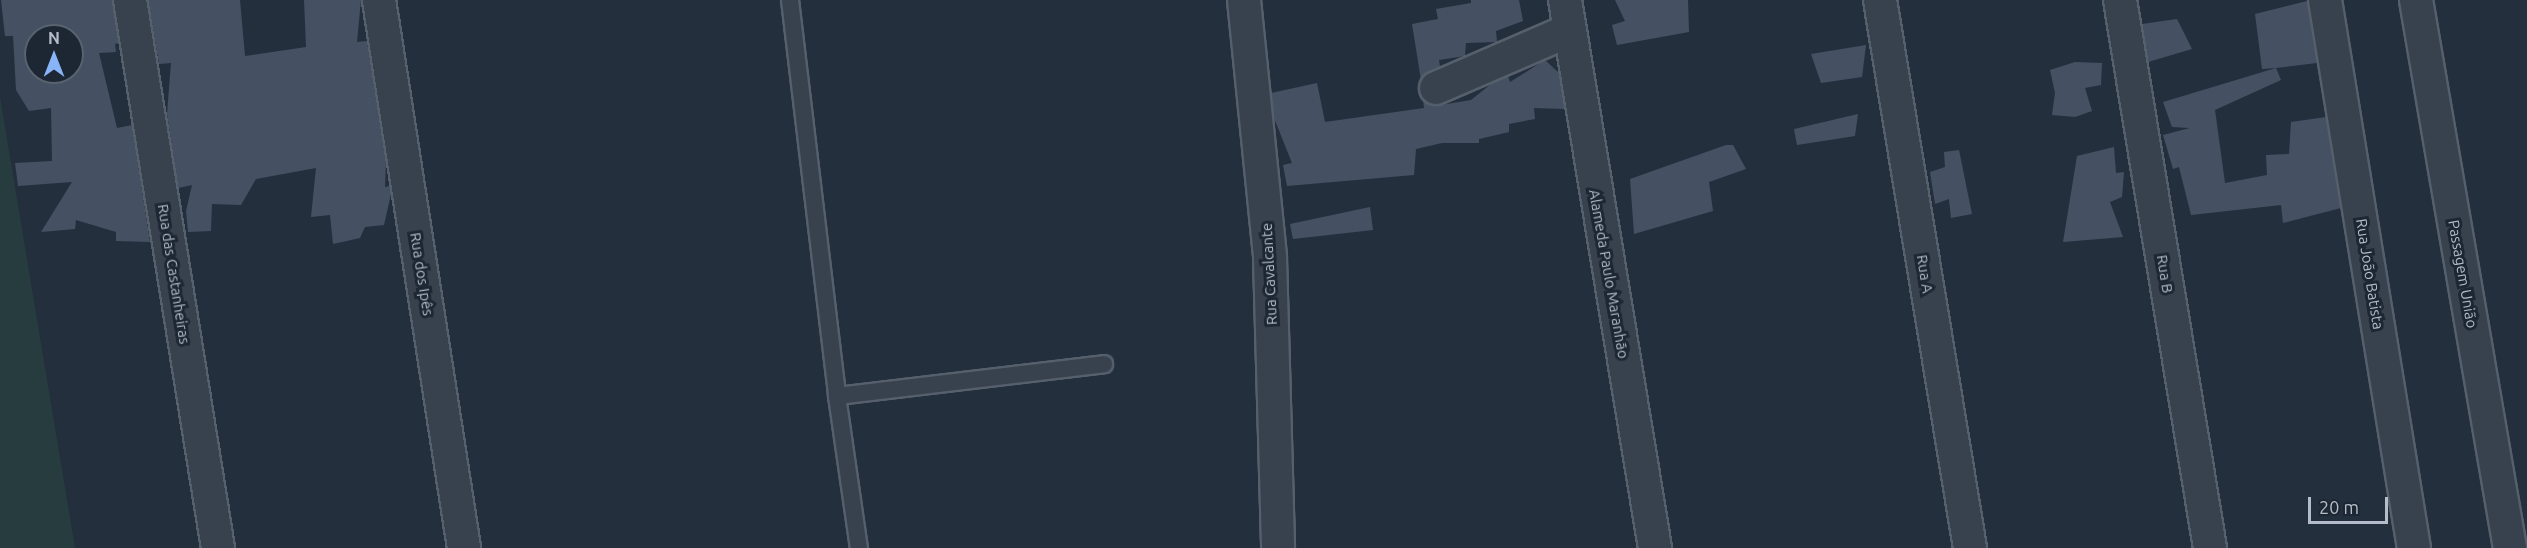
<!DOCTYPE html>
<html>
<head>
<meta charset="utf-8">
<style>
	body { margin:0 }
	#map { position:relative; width:2527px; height:548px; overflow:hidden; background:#242f3e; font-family:Ubuntu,sans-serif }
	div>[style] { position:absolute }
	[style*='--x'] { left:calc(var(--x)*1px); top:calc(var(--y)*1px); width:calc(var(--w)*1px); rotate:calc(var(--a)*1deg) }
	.green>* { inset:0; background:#263c3f }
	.building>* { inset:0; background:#455162 }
	.roads { filter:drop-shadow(2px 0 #565f6c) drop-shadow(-2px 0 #565f6c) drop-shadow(0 2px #565f6c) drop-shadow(0 -2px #565f6c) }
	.lane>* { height:16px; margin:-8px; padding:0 8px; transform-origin:8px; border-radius:8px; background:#38414e }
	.street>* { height:32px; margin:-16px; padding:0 16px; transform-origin:16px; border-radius:16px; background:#38414e }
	span { translate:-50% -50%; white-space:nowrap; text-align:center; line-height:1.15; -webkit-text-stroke:6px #1d2633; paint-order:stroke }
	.street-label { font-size:15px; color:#b4bcc9 }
	.north { position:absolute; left:24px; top:24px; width:60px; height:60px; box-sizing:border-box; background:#1d2633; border:2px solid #59626f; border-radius:50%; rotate:0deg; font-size:16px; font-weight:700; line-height:24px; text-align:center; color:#b4bcc9 }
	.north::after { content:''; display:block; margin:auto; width:21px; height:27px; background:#8ab4f8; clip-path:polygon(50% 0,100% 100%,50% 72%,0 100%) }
	.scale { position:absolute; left:2308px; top:497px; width:80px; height:27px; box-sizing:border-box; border:3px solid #b4bcc9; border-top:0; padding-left:8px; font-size:18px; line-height:21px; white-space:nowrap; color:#b4bcc9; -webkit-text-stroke:4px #1d2633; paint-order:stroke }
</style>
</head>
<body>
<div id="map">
	<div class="green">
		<div style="clip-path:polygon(0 97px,75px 548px,0 548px)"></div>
	</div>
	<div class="building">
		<div style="clip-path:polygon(evenodd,1px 0,112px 0,119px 43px,115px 44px,116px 52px,99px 53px,117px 128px,132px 125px,150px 242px,116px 241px,116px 232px,76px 220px,75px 229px,41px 232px,72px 182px,18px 186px,15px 163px,52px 161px,51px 108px,29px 111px,16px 90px,13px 36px,5px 36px,1px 0,36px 36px,72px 36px,72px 72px,36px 72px,36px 36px)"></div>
		<div style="clip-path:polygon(148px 0,240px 0,245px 56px,306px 47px,304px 0,361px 0,357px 42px,367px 41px,386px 162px,385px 187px,390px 186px,391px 194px,384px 225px,365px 227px,360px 238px,333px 244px,330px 215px,311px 217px,316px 168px,256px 179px,241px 205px,212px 204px,211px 231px,188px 232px,186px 211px,192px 185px,178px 188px,167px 114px,171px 63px,159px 64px)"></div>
		<div style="clip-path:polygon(1471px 0,1519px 0,1523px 21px,1496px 31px,1497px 42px,1466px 43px,1465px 56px,1439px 60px,1440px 67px,1421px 80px,1412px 24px,1438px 19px,1436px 9px,1471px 3px)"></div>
		<div style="clip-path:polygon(1615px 0,1688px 0,1689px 32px,1617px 45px,1612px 25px,1625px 21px)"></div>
		<div style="clip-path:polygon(2307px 1px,2317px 63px,2276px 68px,2281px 80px,2215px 110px,2225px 183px,2267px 175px,2266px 155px,2289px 154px,2291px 122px,2326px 117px,2341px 208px,2283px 223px,2281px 205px,2191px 215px,2179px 167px,2173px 169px,2163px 135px,2190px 128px,2172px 127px,2163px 102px,2276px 68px,2262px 69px,2255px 14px)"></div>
		<div style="clip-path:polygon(2177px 19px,2192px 49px,2148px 62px,2142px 24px)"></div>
		<div style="clip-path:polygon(1866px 45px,1862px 77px,1821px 83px,1811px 54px)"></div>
		<div style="clip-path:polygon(1545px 60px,1559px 73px,1565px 109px,1534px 108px,1535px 119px,1509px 124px,1509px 132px,1479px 139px,1479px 143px,1442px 143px,1416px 149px,1414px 175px,1287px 186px,1283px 165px,1292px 163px,1274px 118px,1271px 93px,1317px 83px,1325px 122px,1424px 108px,1423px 99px,1435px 106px,1471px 100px,1491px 84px,1508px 76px,1510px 82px)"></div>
		<div style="clip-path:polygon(2075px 62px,2102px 63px,2101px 85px,2085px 88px,2092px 111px,2075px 117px,2052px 115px,2055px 93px,2050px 70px)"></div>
		<div style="clip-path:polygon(1858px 114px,1855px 136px,1797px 145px,1794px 129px)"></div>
		<div style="clip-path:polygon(1726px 145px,1733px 145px,1746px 169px,1709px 182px,1713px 211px,1634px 234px,1630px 179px)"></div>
		<div style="clip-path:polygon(2114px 147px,2116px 173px,2124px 172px,2122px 197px,2110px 202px,2123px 237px,2063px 242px,2077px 156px)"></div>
		<div style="clip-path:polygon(1959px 150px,1972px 214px,1951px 218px,1949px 199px,1935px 204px,1930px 172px,1945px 167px,1944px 152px)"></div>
		<div style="clip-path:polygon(1370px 207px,1373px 230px,1293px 239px,1290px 224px)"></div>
	</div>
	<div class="roads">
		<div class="lane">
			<div style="--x:790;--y:0;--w:399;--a:83.2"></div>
			<div style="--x:837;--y:396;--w:154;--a:81.8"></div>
			<div style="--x:837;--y:396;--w:269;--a:-6.8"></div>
		</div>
		<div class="street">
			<div style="--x:130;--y:0;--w:555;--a:80.88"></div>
			<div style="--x:379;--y:0;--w:555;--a:81.18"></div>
			<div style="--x:1244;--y:0;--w:259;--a:84.2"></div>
			<div style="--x:1270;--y:258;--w:290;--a:88.4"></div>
			<div style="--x:1565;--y:0;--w:555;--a:80.67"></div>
			<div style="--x:1880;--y:0;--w:555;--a:80.67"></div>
			<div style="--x:2120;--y:0;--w:555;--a:80.67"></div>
			<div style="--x:2325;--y:0;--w:555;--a:80.78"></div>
			<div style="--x:2416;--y:0;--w:556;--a:80.27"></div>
			<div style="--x:1436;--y:88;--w:144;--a:-23.4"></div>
		</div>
	</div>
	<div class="street-label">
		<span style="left:174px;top:274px;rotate:81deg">Rua das Castanheiras</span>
		<span style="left:422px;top:274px;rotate:81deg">Rua dos Ipês</span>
		<span style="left:1269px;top:274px;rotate:-93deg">Rua Cavalcante</span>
		<span style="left:1609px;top:274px;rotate:80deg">Alameda Paulo Maranhão</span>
		<span style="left:1925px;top:274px;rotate:81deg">Rua A</span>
		<span style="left:2165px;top:274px;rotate:81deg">Rua B</span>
		<span style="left:2370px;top:274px;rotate:81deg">Rua João Batista</span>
		<span style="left:2463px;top:274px;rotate:80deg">Passagem União</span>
	</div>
	<div class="north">N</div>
	<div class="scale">20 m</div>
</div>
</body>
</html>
